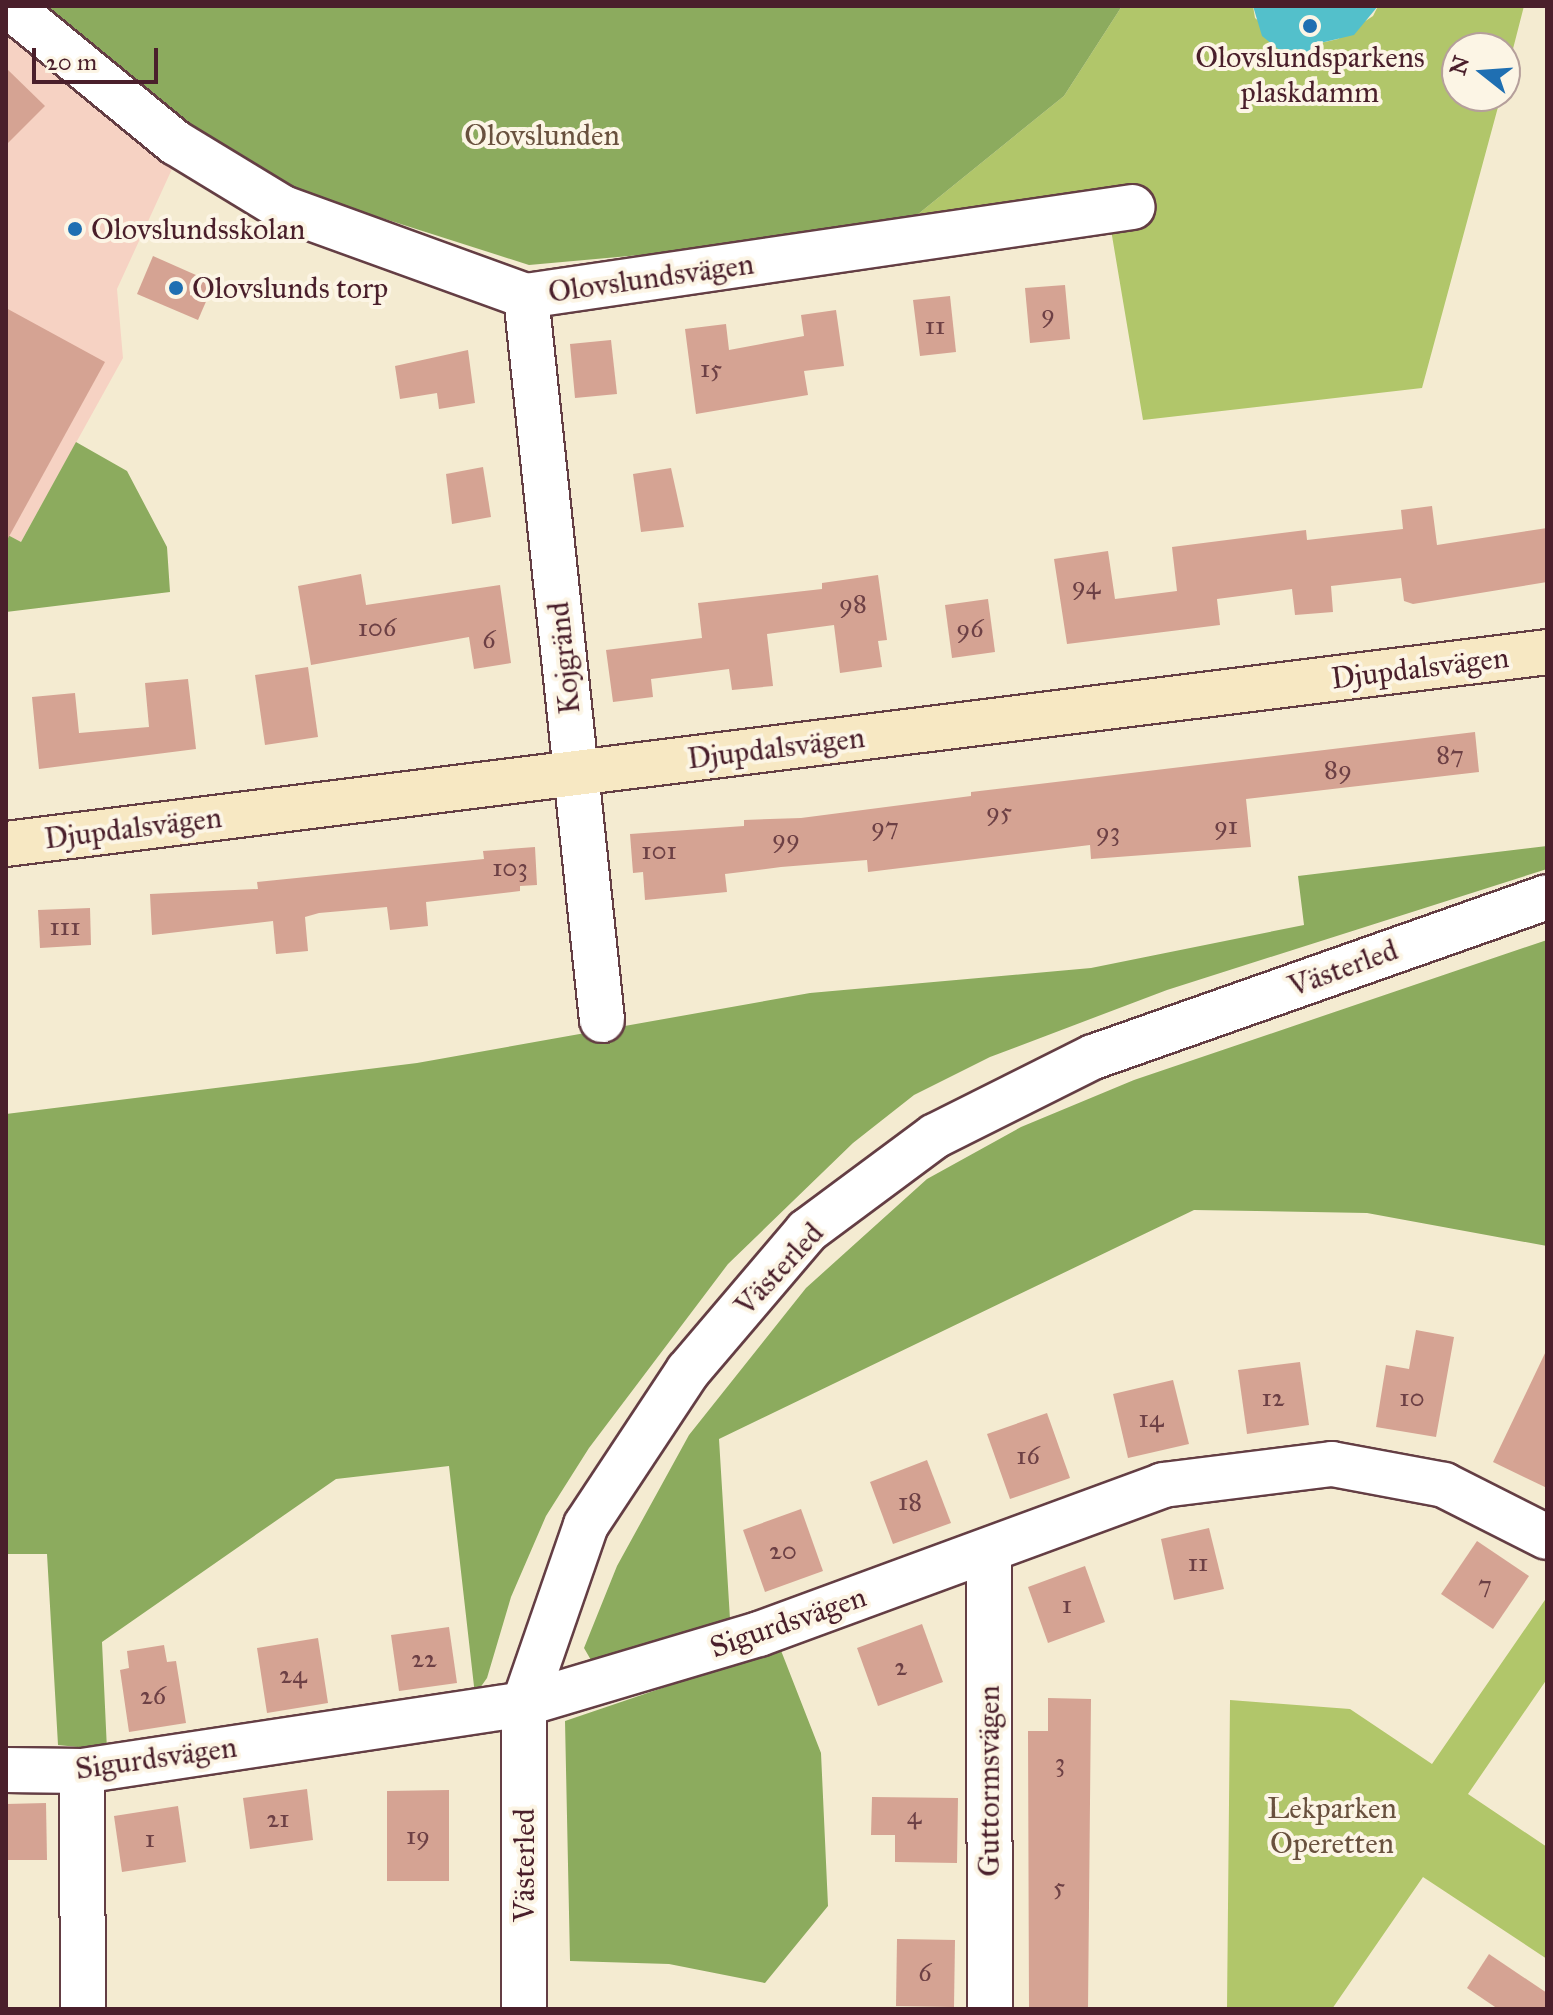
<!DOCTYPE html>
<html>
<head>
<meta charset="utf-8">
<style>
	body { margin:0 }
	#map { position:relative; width:1553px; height:2015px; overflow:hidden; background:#f4ebd1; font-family:"IM FELL Great Primer",serif }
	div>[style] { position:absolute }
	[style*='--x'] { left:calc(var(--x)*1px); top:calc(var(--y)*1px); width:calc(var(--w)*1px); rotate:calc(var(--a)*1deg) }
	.built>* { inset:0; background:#f6d2c3 }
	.green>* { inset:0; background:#b1c66a }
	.forest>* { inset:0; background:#8cab5e }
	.water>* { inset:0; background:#53c0cb }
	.building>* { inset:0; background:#d5a393 }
	.roads { filter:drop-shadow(2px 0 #643e44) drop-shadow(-2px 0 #643e44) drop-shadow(0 2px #643e44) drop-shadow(0 -2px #643e44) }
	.street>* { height:44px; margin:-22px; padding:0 22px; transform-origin:22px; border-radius:22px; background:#fff }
	.secondary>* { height:44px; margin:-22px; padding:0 22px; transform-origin:22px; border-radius:22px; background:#f7e8c3 }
	.dots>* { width:22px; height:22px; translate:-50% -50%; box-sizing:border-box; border:4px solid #fcf5e5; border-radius:50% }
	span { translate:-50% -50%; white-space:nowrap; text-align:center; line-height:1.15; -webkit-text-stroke:8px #fcf5e5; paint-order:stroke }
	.number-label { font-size:26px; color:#6d4045 }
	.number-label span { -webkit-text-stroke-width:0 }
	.poi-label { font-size:30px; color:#4a1f2b }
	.left { translate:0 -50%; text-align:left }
	.park-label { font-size:30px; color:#69513e }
	.street-label { font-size:30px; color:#4a1f2b }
	.frame { position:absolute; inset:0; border:8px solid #4a1f2b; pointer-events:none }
	.north { position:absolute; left:1441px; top:32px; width:80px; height:80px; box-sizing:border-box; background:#fcf5e5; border:2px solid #b59f9b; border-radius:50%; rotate:287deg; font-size:22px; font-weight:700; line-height:32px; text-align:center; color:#4a1f2b }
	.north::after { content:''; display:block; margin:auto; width:28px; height:36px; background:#1f6fb2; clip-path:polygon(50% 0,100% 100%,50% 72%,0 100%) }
	.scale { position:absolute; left:32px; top:48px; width:126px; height:36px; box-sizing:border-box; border:4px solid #4a1f2b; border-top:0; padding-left:10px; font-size:24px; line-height:28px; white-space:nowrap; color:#4a1f2b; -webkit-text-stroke:6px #fcf5e5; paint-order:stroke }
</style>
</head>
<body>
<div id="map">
	<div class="built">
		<div style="clip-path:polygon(6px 35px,172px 169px,117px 289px,123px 358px,21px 542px,6px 534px)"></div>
	</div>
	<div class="green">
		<div style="clip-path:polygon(1122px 6px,1253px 6px,1255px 18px,1303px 58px,1316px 44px,1338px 39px,1373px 16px,1378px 6px,1524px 6px,1505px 80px,1505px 48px,1457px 48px,1457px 96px,1501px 96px,1422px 388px,1143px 420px,1106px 200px,896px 232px,1064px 96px)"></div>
		<div style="clip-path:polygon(1547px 1597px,1547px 1679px,1468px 1794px,1547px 1847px,1547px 1959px,1423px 1877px,1332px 2009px,1227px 2009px,1230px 1700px,1350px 1709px,1432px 1764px)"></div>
	</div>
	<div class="forest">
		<div style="clip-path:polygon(45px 6px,1122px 6px,1064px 96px,896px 232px,529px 265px,291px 189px,190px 126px)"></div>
		<div style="clip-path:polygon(76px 442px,127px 471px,167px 547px,170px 592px,6px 612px,6px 534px,21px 542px)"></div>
		<div style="clip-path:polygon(1547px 846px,1547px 869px,1167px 990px,990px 1057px,914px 1095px,853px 1143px,728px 1264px,589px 1448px,546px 1516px,511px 1597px,487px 1678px,475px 1695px,449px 1466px,336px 1479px,102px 1642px,107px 1750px,58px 1745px,47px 1554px,6px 1554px,6px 1114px,417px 1063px,810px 993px,1091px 968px,1304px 925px,1298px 876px)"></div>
		<div style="clip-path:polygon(1547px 940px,1547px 1246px,1367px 1213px,1194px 1210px,719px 1439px,730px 1619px,595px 1667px,584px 1648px,617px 1566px,689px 1435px,806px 1288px,927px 1179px,1021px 1127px,1134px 1080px)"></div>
		<div style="clip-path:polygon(780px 1648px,821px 1753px,828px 1906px,765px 1983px,669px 1964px,570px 1961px,565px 1721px)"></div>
	</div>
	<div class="water">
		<div style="clip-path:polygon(1253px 6px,1378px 6px,1354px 35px,1316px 44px,1303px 58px,1292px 60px,1262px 36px)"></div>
	</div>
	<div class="building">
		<div style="clip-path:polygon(6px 68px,45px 106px,6px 145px)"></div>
		<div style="clip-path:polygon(153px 256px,214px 283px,198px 320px,137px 294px)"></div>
		<div style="clip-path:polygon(1065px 285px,1070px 339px,1030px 343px,1025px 288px)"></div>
		<div style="clip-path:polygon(950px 296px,956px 352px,920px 356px,913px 300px)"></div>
		<div style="clip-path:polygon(6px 308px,105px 362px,6px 542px)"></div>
		<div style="clip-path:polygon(836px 310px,844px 366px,804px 371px,808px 395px,696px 414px,685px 329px,726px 324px,729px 350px,804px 336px,801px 315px)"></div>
		<div style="clip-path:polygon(611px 340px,617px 394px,575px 398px,570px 344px)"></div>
		<div style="clip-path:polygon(468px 350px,475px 403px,439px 409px,437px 393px,400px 399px,395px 366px)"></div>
		<div style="clip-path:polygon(483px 467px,491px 517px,452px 524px,446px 474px)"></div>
		<div style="clip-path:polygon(671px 468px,684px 527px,641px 532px,633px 474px)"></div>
		<div style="clip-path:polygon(1432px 506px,1437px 545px,1547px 528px,1547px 582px,1413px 604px,1404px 601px,1401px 578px,1331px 586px,1333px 612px,1295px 615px,1292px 589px,1217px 599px,1220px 625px,1067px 644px,1054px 559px,1108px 551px,1115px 599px,1177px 591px,1172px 547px,1306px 530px,1307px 540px,1403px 529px,1401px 510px)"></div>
		<div style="clip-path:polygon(361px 574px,366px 605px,500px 585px,511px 663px,474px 669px,469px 637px,311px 665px,298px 586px)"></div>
		<div style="clip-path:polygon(878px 575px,887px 640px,878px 641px,882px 667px,840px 673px,834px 625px,767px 634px,773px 686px,732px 690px,729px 669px,651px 679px,653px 697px,613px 702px,606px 650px,702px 638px,698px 603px,822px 589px,822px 583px)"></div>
		<div style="clip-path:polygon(988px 599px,995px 652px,952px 658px,945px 605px)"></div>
		<div style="clip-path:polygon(308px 667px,318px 737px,265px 745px,255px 675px)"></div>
		<div style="clip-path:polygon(188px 679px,196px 749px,39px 769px,32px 697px,75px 693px,79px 733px,149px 727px,145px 683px)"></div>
		<div style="clip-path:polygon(1475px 732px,1479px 772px,1246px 799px,1251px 847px,1091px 859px,1090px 845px,868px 872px,867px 860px,781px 867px,725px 874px,727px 892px,645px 900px,643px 872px,633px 873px,630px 834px,744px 826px,744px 820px,801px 818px,971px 796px,971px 792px)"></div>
		<div style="clip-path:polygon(535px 847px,537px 885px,520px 886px,520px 891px,426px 902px,428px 926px,390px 930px,387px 907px,319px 913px,305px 917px,308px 951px,276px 954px,273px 921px,152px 935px,150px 894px,258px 889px,257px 882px,484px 859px,483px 851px)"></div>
		<div style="clip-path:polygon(90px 908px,91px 945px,40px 948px,38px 910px)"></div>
		<div style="clip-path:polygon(1416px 1330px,1454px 1337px,1436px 1437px,1376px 1427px,1386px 1365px,1409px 1369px)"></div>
		<div style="clip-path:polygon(1547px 1349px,1547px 1488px,1493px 1462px)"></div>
		<div style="clip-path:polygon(1300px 1362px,1309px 1425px,1247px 1434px,1238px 1370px)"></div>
		<div style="clip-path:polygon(1173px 1380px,1189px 1444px,1128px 1458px,1113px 1394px)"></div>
		<div style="clip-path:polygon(1047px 1413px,1070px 1478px,1010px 1499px,987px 1434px)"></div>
		<div style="clip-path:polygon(927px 1460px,951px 1523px,893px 1544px,870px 1482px)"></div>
		<div style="clip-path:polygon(801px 1509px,823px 1571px,765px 1592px,743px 1530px)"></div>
		<div style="clip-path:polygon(1209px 1528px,1224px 1589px,1174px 1600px,1161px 1539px)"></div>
		<div style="clip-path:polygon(1477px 1541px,1529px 1576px,1493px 1629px,1441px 1594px)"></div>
		<div style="clip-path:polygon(1085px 1566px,1105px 1622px,1048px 1643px,1028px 1587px)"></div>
		<div style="clip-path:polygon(922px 1624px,943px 1682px,878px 1706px,857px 1648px)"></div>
		<div style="clip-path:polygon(449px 1627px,457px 1683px,399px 1691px,391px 1635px)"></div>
		<div style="clip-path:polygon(318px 1638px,328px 1703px,267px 1713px,257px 1648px)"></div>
		<div style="clip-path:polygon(164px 1645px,167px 1662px,176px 1661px,186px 1723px,129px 1732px,120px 1670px,129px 1668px,127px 1651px)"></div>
		<div style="clip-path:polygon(1048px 1698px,1091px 1699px,1088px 2009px,1029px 2009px,1028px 1731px,1048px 1731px)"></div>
		<div style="clip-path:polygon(307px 1789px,313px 1840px,250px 1849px,243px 1798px)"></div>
		<div style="clip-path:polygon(449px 1790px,449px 1881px,387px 1881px,387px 1791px)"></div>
		<div style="clip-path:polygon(872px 1797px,958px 1798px,957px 1863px,895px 1862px,895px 1835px,871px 1835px)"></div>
		<div style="clip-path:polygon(46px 1803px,47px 1860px,6px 1860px,6px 1804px)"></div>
		<div style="clip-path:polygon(178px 1806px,186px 1862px,122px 1872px,114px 1816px)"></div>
		<div style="clip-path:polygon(897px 1939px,955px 1940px,954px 2007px,896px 2006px)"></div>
		<div style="clip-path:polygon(1489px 1954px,1547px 1993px,1547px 2009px,1498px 2009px,1467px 1988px)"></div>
	</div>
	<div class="roads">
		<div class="street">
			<div style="--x:9;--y:6;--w:216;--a:39.4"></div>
			<div style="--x:176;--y:143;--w:125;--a:31.3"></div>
			<div style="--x:283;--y:208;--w:258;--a:19.9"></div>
			<div style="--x:526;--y:296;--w:613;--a:-8.34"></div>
			<div style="--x:526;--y:296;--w:728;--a:84.01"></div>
			<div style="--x:989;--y:1552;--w:457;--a:89.9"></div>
			<div style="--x:6;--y:1770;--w:76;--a:0.8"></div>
			<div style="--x:82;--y:1771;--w:447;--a:-8.6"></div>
			<div style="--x:524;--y:1704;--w:245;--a:-16.6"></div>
			<div style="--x:759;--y:1634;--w:431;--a:-20.2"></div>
			<div style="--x:1163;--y:1485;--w:170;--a:-7.1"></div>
			<div style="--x:1332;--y:1464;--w:114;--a:10.6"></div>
			<div style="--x:1444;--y:1485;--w:115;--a:26.8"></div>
			<div style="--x:82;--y:1771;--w:238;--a:89.8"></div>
			<div style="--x:524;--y:2009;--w:305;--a:-90"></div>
			<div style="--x:524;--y:1704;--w:189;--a:-70.9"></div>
			<div style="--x:586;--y:1525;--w:185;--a:-56.5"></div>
			<div style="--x:688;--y:1371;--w:184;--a:-49.6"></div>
			<div style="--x:807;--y:1231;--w:159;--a:-36.6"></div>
			<div style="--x:935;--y:1136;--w:177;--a:-26.6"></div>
			<div style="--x:1093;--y:1057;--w:481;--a:-19.4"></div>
		</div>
		<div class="secondary">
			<div style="--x:6;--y:844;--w:1553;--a:-7.1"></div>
		</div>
	</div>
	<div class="dots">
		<div style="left:1310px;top:26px;background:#1f6fb2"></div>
		<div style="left:75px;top:229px;background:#1f6fb2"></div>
		<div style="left:176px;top:288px;background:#1f6fb2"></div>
	</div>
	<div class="number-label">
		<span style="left:1048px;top:314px">9</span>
		<span style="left:935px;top:326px">11</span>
		<span style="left:711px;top:369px">15</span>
		<span style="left:1086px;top:586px">94</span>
		<span style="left:853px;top:604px">98</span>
		<span style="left:377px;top:628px">106</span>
		<span style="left:970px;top:629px">96</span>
		<span style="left:489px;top:640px">6</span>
		<span style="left:1450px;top:755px">87</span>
		<span style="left:1338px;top:770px">89</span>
		<span style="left:999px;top:812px">95</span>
		<span style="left:1226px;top:826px">91</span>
		<span style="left:885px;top:827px">97</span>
		<span style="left:1108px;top:832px">93</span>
		<span style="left:786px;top:839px">99</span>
		<span style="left:659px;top:851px">101</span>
		<span style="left:510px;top:868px">103</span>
		<span style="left:65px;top:927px">111</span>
		<span style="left:1273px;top:1398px">12</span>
		<span style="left:1412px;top:1398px">10</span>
		<span style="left:1151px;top:1419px">14</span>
		<span style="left:1028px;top:1456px">16</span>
		<span style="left:910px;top:1502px">18</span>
		<span style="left:783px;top:1551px">20</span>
		<span style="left:1198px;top:1563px">11</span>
		<span style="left:1485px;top:1585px">7</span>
		<span style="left:1067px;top:1605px">1</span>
		<span style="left:424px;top:1659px">22</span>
		<span style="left:901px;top:1667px">2</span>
		<span style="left:293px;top:1675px">24</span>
		<span style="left:153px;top:1696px">26</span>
		<span style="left:1060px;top:1763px">3</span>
		<span style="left:914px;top:1816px">4</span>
		<span style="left:278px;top:1819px">21</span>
		<span style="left:418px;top:1836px">19</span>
		<span style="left:150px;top:1839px">1</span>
		<span style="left:1059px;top:1887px">5</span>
		<span style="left:925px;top:1973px">6</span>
	</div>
	<div class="poi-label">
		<span style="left:1310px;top:74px">Olovslundsparkens<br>plaskdamm</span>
		<span class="left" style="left:91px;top:229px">Olovslundsskolan</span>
		<span class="left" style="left:192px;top:288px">Olovslunds torp</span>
	</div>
	<div class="park-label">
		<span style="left:542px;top:135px">Olovslunden</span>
		<span style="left:1332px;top:1825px">Lekparken<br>Operetten</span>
	</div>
	<div class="street-label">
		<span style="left:651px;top:278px;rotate:-8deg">Olovslundsvägen</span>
		<span style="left:564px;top:658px;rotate:-96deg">Kojgränd</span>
		<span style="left:1420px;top:668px;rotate:-7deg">Djupdalsvägen</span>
		<span style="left:776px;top:748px;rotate:-7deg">Djupdalsvägen</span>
		<span style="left:133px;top:828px;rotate:-7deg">Djupdalsvägen</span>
		<span style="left:1343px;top:968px;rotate:-20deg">Västerled</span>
		<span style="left:779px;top:1269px;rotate:-47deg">Västerled</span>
		<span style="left:788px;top:1622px;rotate:-19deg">Sigurdsvägen</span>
		<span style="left:156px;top:1758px;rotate:-8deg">Sigurdsvägen</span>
		<span style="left:989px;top:1781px;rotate:-90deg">Guttormsvägen</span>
		<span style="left:524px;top:1865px;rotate:-90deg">Västerled</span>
	</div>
	<div class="frame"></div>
	<div class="north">N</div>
	<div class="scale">20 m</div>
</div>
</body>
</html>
